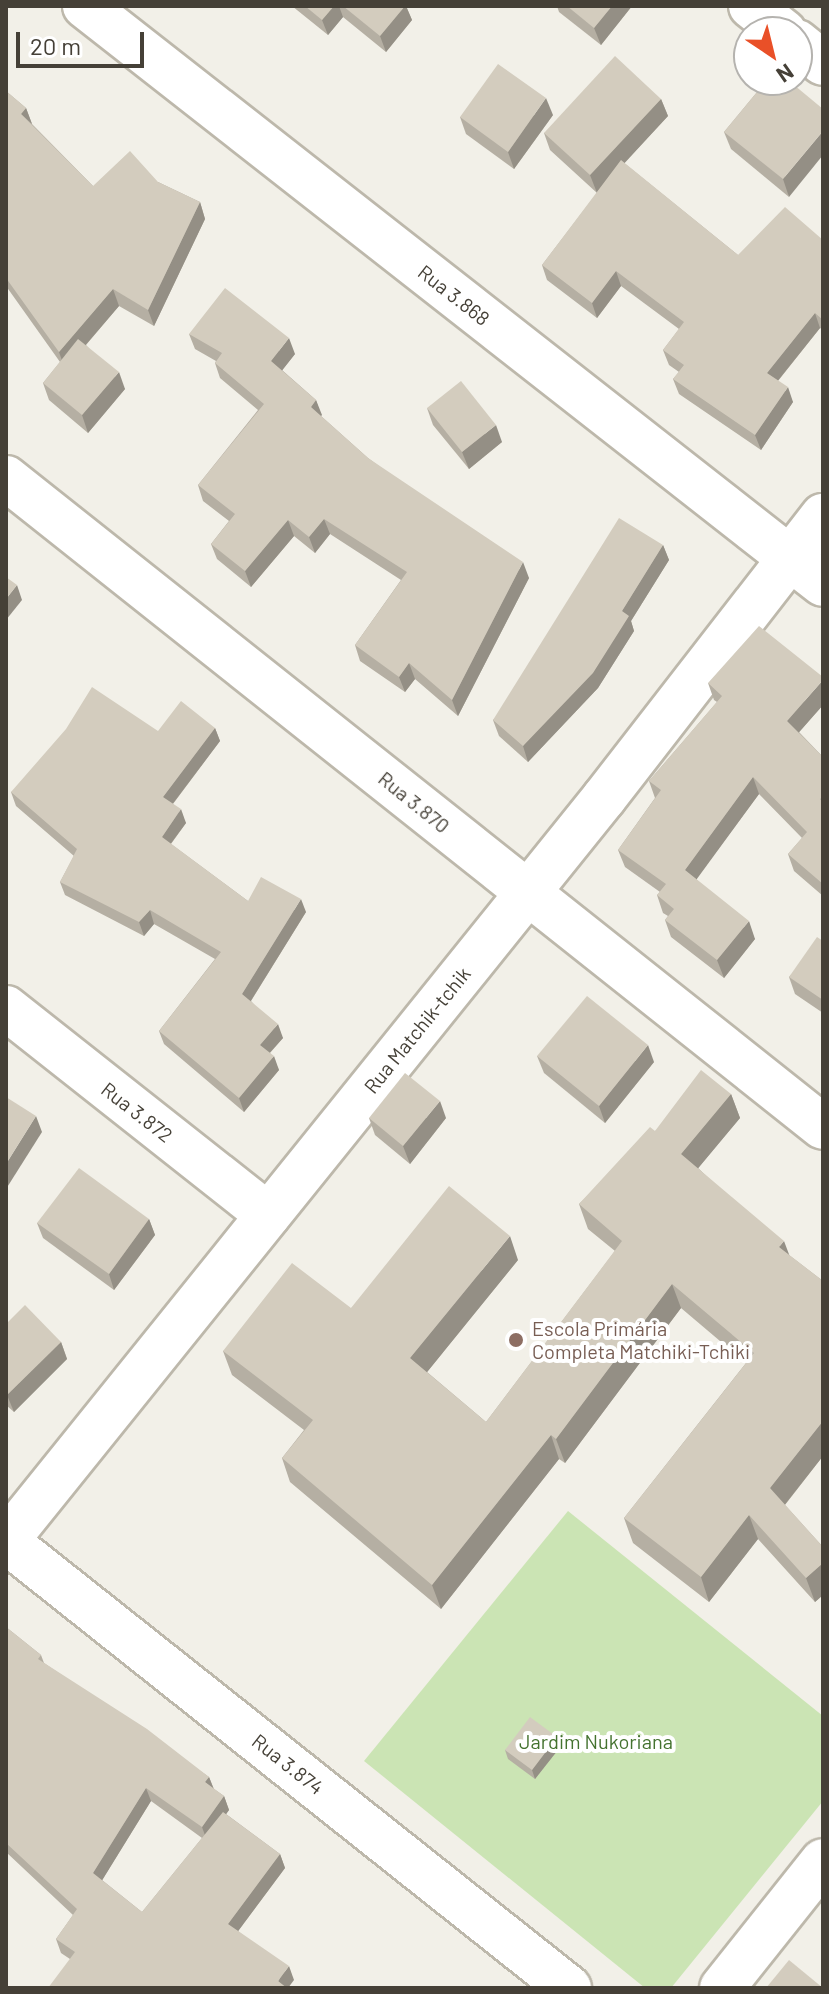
<!DOCTYPE html>
<html>
<head>
<meta charset="utf-8">
<style>
	body { margin:0 }
	#map { position:relative; width:829px; height:1994px; overflow:hidden; background:#f2f0e8; font-family:Barlow,sans-serif }
	div>[style] { position:absolute }
	[style*='--x'] { left:calc(var(--x)*1px); top:calc(var(--y)*1px); width:calc(var(--w)*1px); rotate:calc(var(--a)*1deg) }
	.green>* { inset:0; background:#cbe4b4 }
	.roads { filter:drop-shadow(2px 0 #bdb8ab) drop-shadow(-2px 0 #bdb8ab) drop-shadow(0 2px #bdb8ab) drop-shadow(0 -2px #bdb8ab) }
	.street>* { height:44px; margin:-22px; padding:0 22px; transform-origin:22px; border-radius:22px; background:#fff }
	.wall>* { inset:0; background:#b5afa3 }
	.shaded-wall>* { inset:0; background:#948f85 }
	.building>* { inset:0; background:#d3ccbe }
	.dots>* { width:22px; height:22px; translate:-50% -50%; box-sizing:border-box; border:4px solid #fff; border-radius:50% }
	span { translate:-50% -50%; white-space:nowrap; text-align:center; line-height:1.15; -webkit-text-stroke:8px #fff; paint-order:stroke }
	.street-label { font-size:20px; color:#454037 }
	.education-label { font-size:20px; color:#785e54 }
	.left { translate:0 -50%; text-align:left }
	.park-label { font-size:20px; color:#44722f }
	.frame { position:absolute; inset:0; border:8px solid #454037; pointer-events:none }
	.north { position:absolute; left:733px; top:16px; width:80px; height:80px; box-sizing:border-box; background:#fff; border:2px solid #b5b3af; border-radius:50%; rotate:145deg; font-size:22px; font-weight:700; line-height:32px; text-align:center; color:#454037 }
	.north::after { content:''; display:block; margin:auto; width:28px; height:36px; background:#e95028; clip-path:polygon(50% 0,100% 100%,50% 72%,0 100%) }
	.scale { position:absolute; left:16px; top:32px; width:128px; height:36px; box-sizing:border-box; border:4px solid #454037; border-top:0; padding-left:10px; font-size:24px; line-height:28px; white-space:nowrap; color:#454037; -webkit-text-stroke:6px #fff; paint-order:stroke }
</style>
</head>
<body>
<div id="map">
	<div class="green">
		<div style="clip-path:polygon(568px 1511px,823px 1716px,823px 1801px,671px 1988px,645px 1988px,364px 1761px)"></div>
	</div>
	<div class="roads">
		<div class="street">
			<div style="--x:85;--y:6;--w:937;--a:38.07"></div>
			<div style="--x:751;--y:6;--w:42;--a:38.2"></div>
			<div style="--x:797;--y:42;--w:33;--a:39"></div>
			<div style="--x:6;--y:478;--w:1043;--a:38.46"></div>
			<div style="--x:6;--y:1008;--w:334;--a:38.3"></div>
			<div style="--x:6;--y:1541;--w:954;--a:-51.17"></div>
			<div style="--x:604;--y:798;--w:357;--a:-52.2"></div>
			<div style="--x:6;--y:1541;--w:719;--a:38.45"></div>
			<div style="--x:722;--y:1988;--w:162;--a:-51.5"></div>
		</div>
	</div>
	<div class="wall">
		<div style="clip-path:polygon(292px 6px,406px 6px,412px 20px,386px 52px,343px 17px,328px 35px)"></div>
		<div style="clip-path:polygon(557px 6px,632px 6px,601px 45px,559px 12px)"></div>
		<div style="clip-path:polygon(767px 80px,789px 197px,731px 149px,724px 132px)"></div>
		<div style="clip-path:polygon(6px 91px,26px 108px,32px 124px,93px 186px,158px 182px,200px 202px,205px 219px,154px 326px,119px 306px,86px 345px,125px 389px,88px 433px,49px 400px,43px 383px,60px 362px,6px 286px)"></div>
		<div style="clip-path:polygon(661px 99px,668px 116px,624px 163px,738px 255px,823px 240px,823px 330px,820px 328px,778px 381px,793px 402px,761px 450px,679px 394px,673px 379px,679px 372px,669px 365px,663px 350px,679px 329px,621px 286px,597px 318px,547px 280px,542px 265px,597px 193px,550px 150px,544px 133px)"></div>
		<div style="clip-path:polygon(553px 115px,514px 169px,466px 134px,460px 117px)"></div>
		<div style="clip-path:polygon(189px 334px,295px 354px,282px 370px,316px 400px,321px 416px,368px 458px,529px 578px,458px 716px,415px 679px,405px 692px,360px 661px,355px 645px,401px 580px,330px 534px,315px 553px,294px 536px,251px 587px,217px 559px,211px 544px,229px 521px,203px 501px,198px 485px,258px 410px,220px 378px,215px 363px,216px 361px,195px 349px)"></div>
		<div style="clip-path:polygon(427px 408px,502px 442px,469px 469px,433px 425px)"></div>
		<div style="clip-path:polygon(663px 545px,669px 560px,631px 621px,634px 631px,598px 688px,528px 762px,499px 736px,493px 720px)"></div>
		<div style="clip-path:polygon(708px 683px,823px 705px,799px 732px,823px 757px,823px 896px,794px 871px,788px 854px,802px 838px,759px 794px,696px 879px,755px 939px,724px 978px,671px 937px,665px 920px,668px 916px,663px 913px,657px 895px,660px 892px,625px 867px,618px 850px,655px 798px,649px 781px,717px 702px,714px 700px)"></div>
		<div style="clip-path:polygon(215px 728px,220px 741px,173px 804px,186px 823px,171px 844px,248px 901px,306px 912px,251px 1001px,283px 1038px,270px 1053px,279px 1070px,244px 1112px,164px 1044px,159px 1031px,215px 959px,154px 924px,144px 936px,65px 895px,60px 882px,74px 856px,16px 806px,11px 792px,158px 731px)"></div>
		<div style="clip-path:polygon(823px 941px,823px 1013px,795px 994px,789px 977px)"></div>
		<div style="clip-path:polygon(537px 1056px,654px 1062px,605px 1123px,544px 1073px)"></div>
		<div style="clip-path:polygon(731px 1094px,740px 1118px,698px 1168px,789px 1255px,823px 1281px,823px 1456px,785px 1505px,823px 1547px,823px 1595px,815px 1602px,758px 1539px,709px 1602px,633px 1543px,624px 1518px,746px 1363px,681px 1308px,565px 1463px,559px 1459px,441px 1609px,290px 1482px,282px 1458px,304px 1430px,232px 1375px,223px 1351px,351px 1308px,518px 1260px,427px 1372px,486px 1422px,615px 1251px,588px 1229px,579px 1204px,655px 1131px)"></div>
		<div style="clip-path:polygon(369px 1118px,446px 1118px,410px 1164px,375px 1135px)"></div>
		<div style="clip-path:polygon(149px 1219px,155px 1235px,114px 1290px,43px 1238px,37px 1223px)"></div>
		<div style="clip-path:polygon(6px 1324px,61px 1342px,67px 1359px,14px 1412px,6px 1405px)"></div>
		<div style="clip-path:polygon(evenodd,6px 1627px,41px 1655px,44px 1663px,209px 1777px,214px 1789px,224px 1796px,229px 1810px,226px 1814px,280px 1854px,285px 1868px,238px 1931px,294px 1980px,70px 1959px,61px 1953px,56px 1939px,73px 1915px,6px 1852px,6px 1627px,151px 1801px,202px 1838px,142px 1912px,102px 1880px,151px 1801px)"></div>
		<div style="clip-path:polygon(557px 1737px,561px 1746px,535px 1779px,508px 1759px,505px 1750px)"></div>
	</div>
	<div class="shaded-wall">
		<div style="clip-path:polygon(334px 6px,339px 6px,343px 17px,328px 35px,322px 20px)"></div>
		<div style="clip-path:polygon(405px 6px,406px 6px,412px 20px,386px 52px,380px 36px)"></div>
		<div style="clip-path:polygon(612px 6px,632px 6px,601px 45px,594px 28px)"></div>
		<div style="clip-path:polygon(546px 98px,553px 115px,514px 169px,508px 152px)"></div>
		<div style="clip-path:polygon(661px 99px,668px 116px,597px 193px,590px 175px)"></div>
		<div style="clip-path:polygon(26px 108px,32px 124px,21px 114px)"></div>
		<div style="clip-path:polygon(823px 131px,823px 155px,789px 197px,783px 179px)"></div>
		<div style="clip-path:polygon(200px 202px,205px 219px,154px 326px,148px 310px)"></div>
		<div style="clip-path:polygon(616px 271px,621px 286px,597px 318px,592px 303px)"></div>
		<div style="clip-path:polygon(113px 289px,119px 306px,65px 369px,59px 352px)"></div>
		<div style="clip-path:polygon(815px 313px,820px 328px,772px 388px,767px 373px)"></div>
		<div style="clip-path:polygon(289px 338px,295px 354px,277px 377px,271px 361px)"></div>
		<div style="clip-path:polygon(119px 372px,125px 389px,88px 433px,82px 415px)"></div>
		<div style="clip-path:polygon(788px 387px,793px 402px,761px 450px,755px 435px)"></div>
		<div style="clip-path:polygon(316px 400px,322px 415px,316px 422px,311px 407px)"></div>
		<div style="clip-path:polygon(496px 425px,502px 442px,469px 469px,462px 452px)"></div>
		<div style="clip-path:polygon(324px 519px,330px 534px,315px 553px,309px 537px)"></div>
		<div style="clip-path:polygon(288px 520px,294px 536px,251px 587px,245px 571px)"></div>
		<div style="clip-path:polygon(663px 545px,669px 560px,631px 621px,634px 631px,598px 688px,528px 762px,523px 746px,622px 611px)"></div>
		<div style="clip-path:polygon(523px 562px,529px 578px,458px 716px,452px 700px)"></div>
		<div style="clip-path:polygon(17px 585px,22px 600px,6px 620px,6px 599px)"></div>
		<div style="clip-path:polygon(409px 663px,415px 679px,405px 692px,399px 677px)"></div>
		<div style="clip-path:polygon(823px 680px,823px 705px,794px 738px,787px 721px)"></div>
		<div style="clip-path:polygon(215px 728px,220px 741px,168px 810px,163px 797px)"></div>
		<div style="clip-path:polygon(753px 777px,759px 794px,691px 887px,685px 870px)"></div>
		<div style="clip-path:polygon(181px 809px,186px 823px,166px 850px,162px 837px)"></div>
		<div style="clip-path:polygon(301px 899px,306px 912px,247px 1007px,242px 994px)"></div>
		<div style="clip-path:polygon(150px 910px,154px 924px,144px 936px,139px 922px)"></div>
		<div style="clip-path:polygon(749px 921px,755px 939px,724px 978px,717px 960px)"></div>
		<div style="clip-path:polygon(278px 1024px,283px 1038px,265px 1058px,260px 1045px)"></div>
		<div style="clip-path:polygon(648px 1045px,654px 1062px,605px 1123px,599px 1106px)"></div>
		<div style="clip-path:polygon(274px 1056px,279px 1070px,244px 1112px,239px 1098px)"></div>
		<div style="clip-path:polygon(731px 1094px,740px 1118px,690px 1178px,681px 1154px)"></div>
		<div style="clip-path:polygon(440px 1101px,446px 1118px,410px 1164px,403px 1146px)"></div>
		<div style="clip-path:polygon(36px 1116px,42px 1132px,6px 1189px,6px 1164px)"></div>
		<div style="clip-path:polygon(149px 1219px,155px 1235px,114px 1290px,109px 1274px)"></div>
		<div style="clip-path:polygon(510px 1236px,518px 1260px,419px 1382px,410px 1358px)"></div>
		<div style="clip-path:polygon(784px 1241px,793px 1265px,779px 1247px)"></div>
		<div style="clip-path:polygon(672px 1284px,681px 1308px,565px 1463px,556px 1439px)"></div>
		<div style="clip-path:polygon(61px 1342px,67px 1359px,14px 1412px,7px 1395px)"></div>
		<div style="clip-path:polygon(823px 1421px,823px 1456px,779px 1512px,770px 1488px)"></div>
		<div style="clip-path:polygon(551px 1435px,559px 1459px,441px 1609px,432px 1585px)"></div>
		<div style="clip-path:polygon(749px 1515px,758px 1539px,709px 1602px,701px 1577px)"></div>
		<div style="clip-path:polygon(823px 1563px,823px 1595px,815px 1602px,806px 1578px)"></div>
		<div style="clip-path:polygon(557px 1737px,561px 1746px,535px 1779px,532px 1770px)"></div>
		<div style="clip-path:polygon(209px 1777px,214px 1790px,205px 1782px)"></div>
		<div style="clip-path:polygon(146px 1788px,151px 1801px,98px 1887px,93px 1873px)"></div>
		<div style="clip-path:polygon(224px 1796px,229px 1810px,207px 1841px,202px 1827px)"></div>
		<div style="clip-path:polygon(280px 1854px,285px 1868px,233px 1938px,228px 1924px)"></div>
		<div style="clip-path:polygon(289px 1966px,294px 1980px,288px 1988px,281px 1988px,278px 1981px)"></div>
	</div>
	<div class="building">
		<div style="clip-path:polygon(305px 6px,334px 6px,322px 20px)"></div>
		<div style="clip-path:polygon(343px 6px,405px 6px,380px 36px)"></div>
		<div style="clip-path:polygon(567px 6px,612px 6px,594px 28px)"></div>
		<div style="clip-path:polygon(615px 56px,661px 99px,590px 175px,544px 133px)"></div>
		<div style="clip-path:polygon(498px 64px,546px 98px,508px 152px,460px 117px)"></div>
		<div style="clip-path:polygon(767px 80px,788px 80px,823px 109px,823px 131px,783px 179px,724px 132px)"></div>
		<div style="clip-path:polygon(6px 91px,26px 108px,21px 114px,93px 186px,130px 151px,158px 182px,200px 202px,148px 310px,113px 289px,59px 352px,6px 278px)"></div>
		<div style="clip-path:polygon(621px 160px,738px 255px,785px 207px,823px 240px,823px 320px,815px 313px,767px 373px,788px 387px,755px 435px,673px 379px,684px 365px,663px 350px,684px 322px,616px 271px,592px 303px,542px 265px)"></div>
		<div style="clip-path:polygon(225px 288px,289px 338px,271px 361px,316px 400px,311px 407px,368px 458px,523px 562px,452px 700px,409px 663px,399px 677px,355px 645px,407px 572px,324px 519px,309px 537px,288px 520px,245px 571px,211px 544px,235px 514px,198px 485px,264px 404px,215px 363px,222px 353px,189px 334px)"></div>
		<div style="clip-path:polygon(78px 339px,119px 372px,82px 415px,43px 383px)"></div>
		<div style="clip-path:polygon(461px 381px,496px 425px,462px 452px,427px 408px)"></div>
		<div style="clip-path:polygon(619px 518px,663px 545px,622px 611px,629px 616px,593px 673px,523px 746px,493px 720px)"></div>
		<div style="clip-path:polygon(6px 577px,17px 585px,6px 599px)"></div>
		<div style="clip-path:polygon(759px 626px,823px 677px,823px 680px,787px 721px,823px 757px,823px 797px,820px 799px,823px 802px,823px 884px,788px 854px,807px 832px,753px 777px,685px 870px,749px 921px,717px 960px,665px 920px,674px 909px,657px 895px,666px 884px,618px 850px,661px 790px,649px 781px,722px 696px,708px 683px)"></div>
		<div style="clip-path:polygon(92px 687px,158px 731px,181px 701px,215px 728px,163px 797px,181px 809px,162px 837px,248px 901px,261px 877px,301px 899px,242px 994px,278px 1024px,260px 1045px,274px 1056px,239px 1098px,159px 1031px,221px 952px,150px 910px,139px 922px,60px 882px,77px 849px,11px 792px,66px 729px)"></div>
		<div style="clip-path:polygon(817px 937px,823px 941px,823px 1000px,789px 977px)"></div>
		<div style="clip-path:polygon(587px 996px,648px 1045px,599px 1106px,537px 1056px)"></div>
		<div style="clip-path:polygon(701px 1070px,731px 1094px,681px 1154px,784px 1241px,779px 1247px,823px 1281px,823px 1421px,770px 1488px,823px 1547px,823px 1563px,806px 1578px,749px 1515px,701px 1577px,624px 1518px,754px 1353px,672px 1284px,556px 1439px,551px 1435px,432px 1585px,282px 1458px,313px 1420px,223px 1351px,292px 1263px,351px 1308px,449px 1186px,510px 1236px,410px 1358px,486px 1422px,622px 1241px,579px 1204px,650px 1127px,655px 1131px)"></div>
		<div style="clip-path:polygon(405px 1073px,440px 1101px,403px 1146px,369px 1118px)"></div>
		<div style="clip-path:polygon(6px 1097px,36px 1116px,6px 1164px)"></div>
		<div style="clip-path:polygon(79px 1168px,149px 1219px,109px 1274px,37px 1223px)"></div>
		<div style="clip-path:polygon(25px 1305px,61px 1342px,7px 1395px,6px 1394px,6px 1324px)"></div>
		<div style="clip-path:polygon(6px 1627px,41px 1655px,38px 1659px,147px 1729px,209px 1777px,205px 1782px,224px 1796px,202px 1827px,146px 1788px,93px 1873px,142px 1912px,223px 1812px,280px 1854px,228px 1924px,289px 1966px,278px 1981px,287px 1988px,48px 1988px,75px 1952px,56px 1939px,77px 1909px,6px 1843px)"></div>
		<div style="clip-path:polygon(530px 1717px,557px 1737px,532px 1770px,505px 1750px)"></div>
		<div style="clip-path:polygon(789px 1960px,823px 1988px,766px 1988px)"></div>
	</div>
	<div class="dots">
		<div style="left:516px;top:1340px;background:#8d6e63"></div>
	</div>
	<div class="street-label">
		<span style="left:454px;top:295px;rotate:38deg">Rua 3.868</span>
		<span style="left:414px;top:802px;rotate:39deg">Rua 3.870</span>
		<span style="left:417px;top:1030px;rotate:-51deg">Rua Matchik-tchik</span>
		<span style="left:137px;top:1112px;rotate:38deg">Rua 3.872</span>
		<span style="left:288px;top:1764px;rotate:38deg">Rua 3.874</span>
	</div>
	<div class="education-label">
		<span class="left" style="left:532px;top:1340px">Escola Primária<br>Completa Matchiki-Tchiki</span>
	</div>
	<div class="park-label">
		<span style="left:596px;top:1741px">Jardim Nukoriana</span>
	</div>
	<div class="frame"></div>
	<div class="north">N</div>
	<div class="scale">20 m</div>
</div>
</body>
</html>
